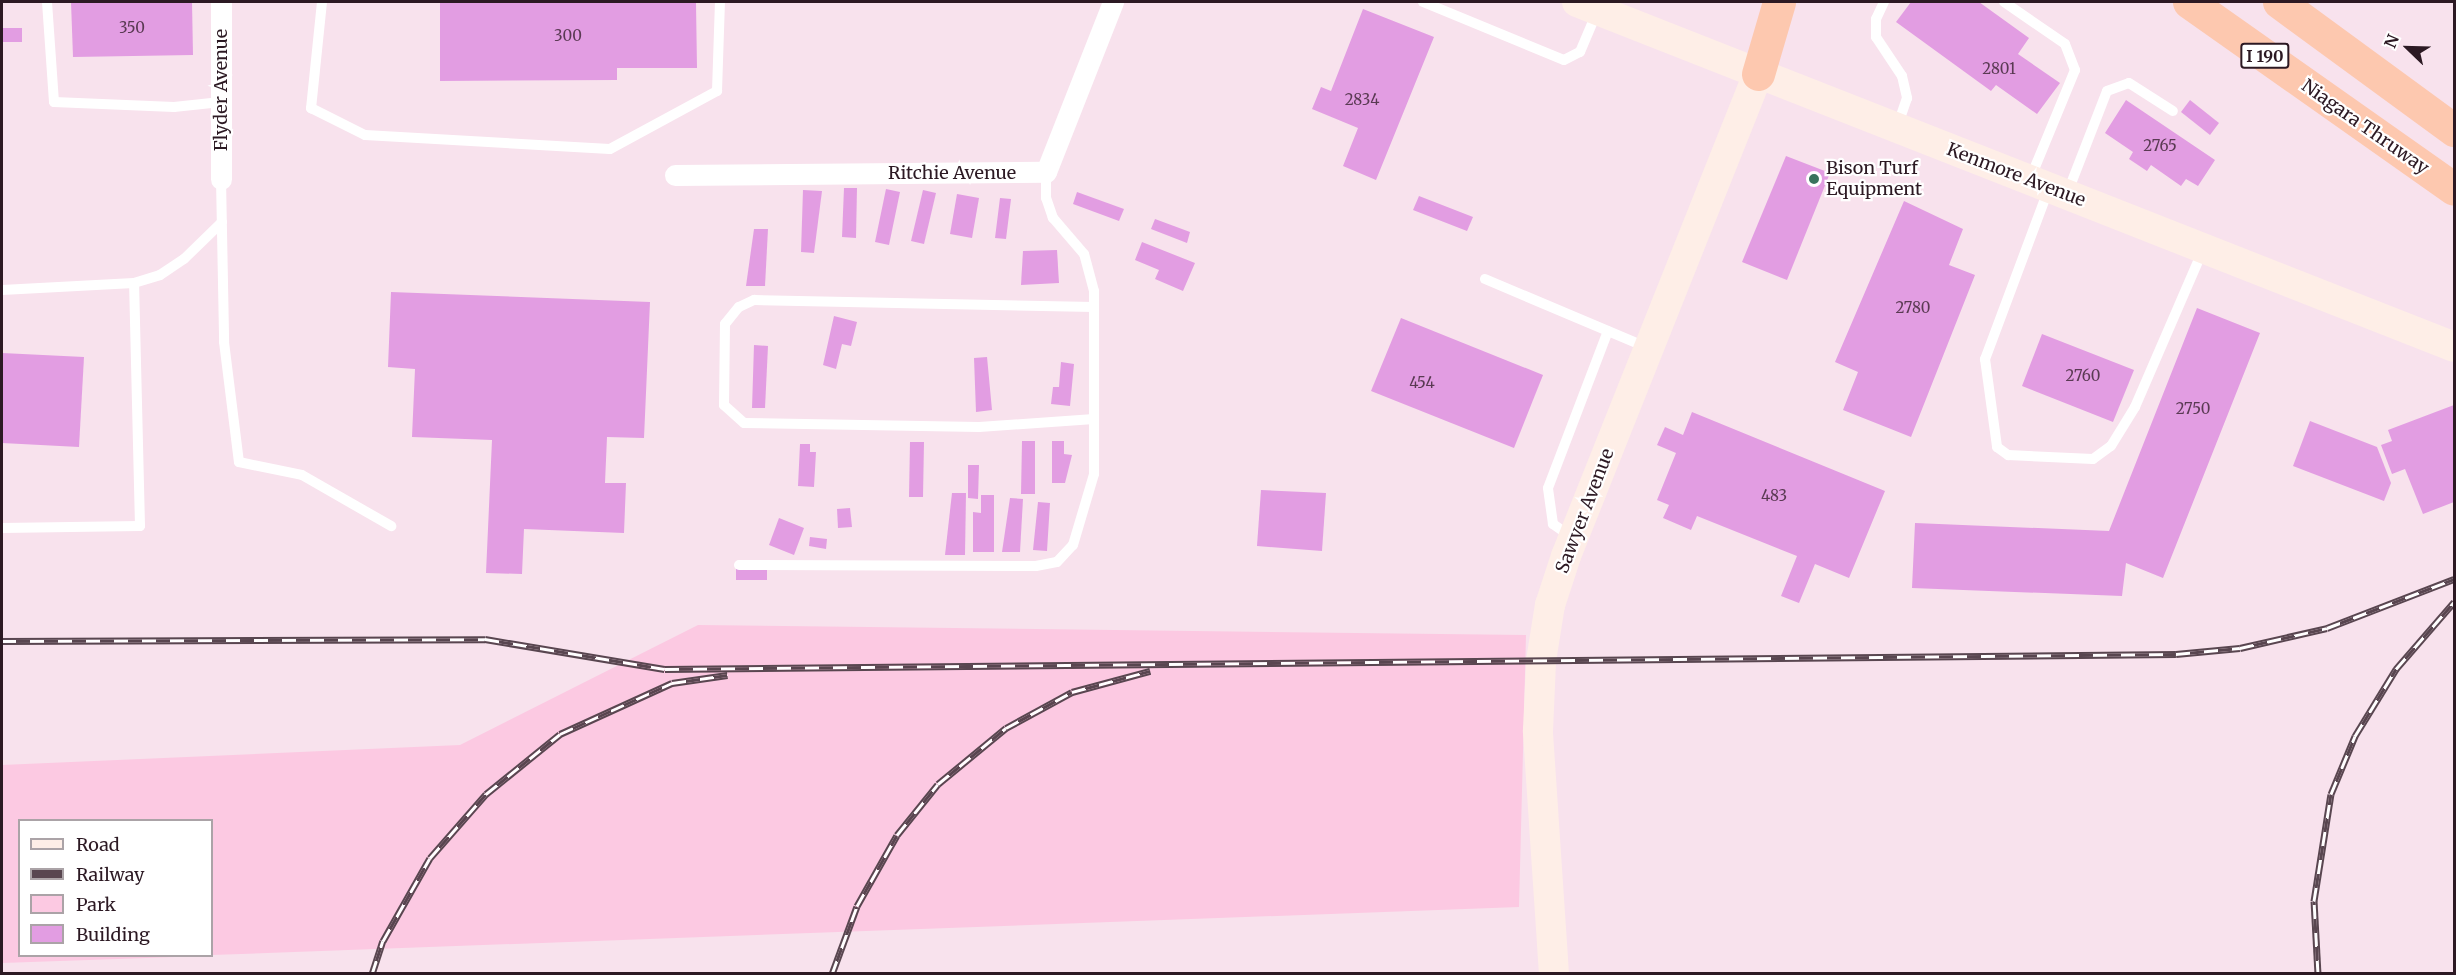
<!DOCTYPE html>
<html>
<head>
<meta charset="utf-8">
<style>
	body { margin:0 }
	#map { position:relative; width:2456px; height:975px; overflow:hidden; background:#f8e2ed; font-family:Merriweather,serif }
	div>[style] { position:absolute }
	[style*='--x'] { left:calc(var(--x)*1px); top:calc(var(--y)*1px); width:calc(var(--w)*1px); rotate:calc(var(--a)*1deg) }
	.green>* { inset:0; background:#fcc9e2 }
	.building>* { inset:0; background:#e29de2 }
	.lane>* { height:10px; margin:-5px; padding:0 5px; transform-origin:5px; border-radius:5px; background:#fff }
	.street>* { height:21px; margin:-10.5px; padding:0 10.5px; transform-origin:10.5px; border-radius:10.5px; background:#fff }
	.secondary>* { height:30px; margin:-15px; padding:0 15px; transform-origin:15px; border-radius:15px; background:#feeee7 }
	.highway>* { height:33px; margin:-16.5px; padding:0 16.5px; transform-origin:16.5px; border-radius:16.5px; background:#fdc8af }
	.rail>* { height:7px; margin-top:-3.5px; transform-origin:0; background:repeating-linear-gradient(90deg,#fff 0 14px,#594650 0 28px); box-sizing:border-box; border-block:2px solid #594650 }
	.dots>* { width:16px; height:16px; translate:-50% -50%; box-sizing:border-box; border:3px solid #fff; border-radius:50% }
	span { translate:-50% -50%; white-space:nowrap; text-align:center; line-height:1.15; -webkit-text-stroke:4.5px #fff; paint-order:stroke }
	.number-label { font-size:15px; color:#5a3a53 }
	.number-label span { -webkit-text-stroke-width:0 }
	.shield-label span { padding:2px 4px; background:#fff; border:2px solid; border-radius:4px; -webkit-text-stroke-width:0 }
	.shield-label { font-size:16px; color:#2c1923; font-weight:700 }
	.street-label { font-size:18px; color:#2c1923 }
	.poi-label { font-size:18px; color:#2c1923 }
	.left { translate:0 -50%; text-align:left }
	.frame { position:absolute; inset:0; border:3px solid #2c1923; pointer-events:none }
	.legend { position:absolute; left:18px; top:819px; width:195px; height:138px; box-sizing:border-box; background:#fff; border:2px solid #aba3a7; margin:0; padding:8px 10px; list-style:none; font-size:18px; color:#2c1923 }
	.legend li { display:flex; align-items:center; gap:12px; height:30px }
	.legend b { width:30px; border:2px solid #aba3a7 }
	.north { position:absolute; left:2378px; top:18px; width:60px; height:60px; -webkit-text-stroke:4px #fff; paint-order:stroke; rotate:293deg; font-size:16px; font-weight:700; line-height:24px; text-align:center; color:#2c1923 }
	.north::after { content:''; display:block; margin:auto; width:21px; height:27px; background:#2c1923; clip-path:polygon(50% 0,100% 100%,50% 72%,0 100%) }
</style>
</head>
<body>
<div id="map">
	<div class="green">
		<div style="clip-path:polygon(698px 625px,1526px 635px,1519px 907px,212px 955px,212px 820px,20px 820px,20px 956px,204px 956px,2px 963px,2px 765px,460px 745px)"></div>
	</div>
	<div class="building">
		<div style="clip-path:polygon(71px 2px,192px 2px,193px 55px,73px 57px)"></div>
		<div style="clip-path:polygon(440px 2px,696px 3px,697px 68px,617px 68px,617px 80px,440px 81px)"></div>
		<div style="clip-path:polygon(1911px 2px,1979px 2px,2029px 38px,2018px 54px,2060px 83px,2037px 114px,1996px 85px,1991px 91px,1896px 22px)"></div>
		<div style="clip-path:polygon(1363px 9px,1434px 37px,1376px 180px,1343px 166px,1358px 128px,1312px 109px,1321px 87px,1331px 91px)"></div>
		<div style="clip-path:polygon(2px 28px,22px 28px,22px 42px,2px 42px)"></div>
		<div style="clip-path:polygon(2126px 100px,2215px 160px,2198px 186px,2186px 179px,2181px 186px,2151px 165px,2147px 171px,2129px 159px,2133px 152px,2105px 133px)"></div>
		<div style="clip-path:polygon(2190px 100px,2219px 123px,2210px 135px,2181px 112px)"></div>
		<div style="clip-path:polygon(1786px 156px,1830px 173px,1787px 280px,1742px 262px)"></div>
		<div style="clip-path:polygon(844px 188px,857px 188px,856px 238px,842px 237px)"></div>
		<div style="clip-path:polygon(886px 189px,900px 192px,889px 245px,875px 242px)"></div>
		<div style="clip-path:polygon(803px 190px,822px 191px,814px 253px,801px 252px)"></div>
		<div style="clip-path:polygon(923px 190px,936px 193px,924px 244px,911px 241px)"></div>
		<div style="clip-path:polygon(1077px 192px,1124px 209px,1119px 221px,1073px 204px)"></div>
		<div style="clip-path:polygon(957px 194px,979px 198px,972px 238px,950px 234px)"></div>
		<div style="clip-path:polygon(1419px 196px,1473px 217px,1467px 231px,1413px 210px)"></div>
		<div style="clip-path:polygon(1000px 198px,1011px 199px,1006px 239px,995px 238px)"></div>
		<div style="clip-path:polygon(1904px 201px,1963px 229px,1949px 265px,1975px 275px,1911px 437px,1843px 410px,1858px 372px,1835px 362px)"></div>
		<div style="clip-path:polygon(1155px 219px,1190px 232px,1187px 243px,1151px 229px)"></div>
		<div style="clip-path:polygon(754px 229px,768px 229px,765px 286px,746px 286px)"></div>
		<div style="clip-path:polygon(1142px 242px,1195px 263px,1183px 291px,1155px 279px,1159px 270px,1135px 260px)"></div>
		<div style="clip-path:polygon(1057px 250px,1059px 283px,1021px 285px,1023px 251px)"></div>
		<div style="clip-path:polygon(391px 292px,650px 302px,644px 438px,607px 437px,605px 483px,626px 483px,624px 533px,524px 529px,522px 574px,486px 573px,492px 440px,412px 437px,415px 369px,388px 367px)"></div>
		<div style="clip-path:polygon(2197px 308px,2260px 333px,2163px 578px,2126px 563px,2122px 596px,1912px 588px,1915px 523px,2109px 531px)"></div>
		<div style="clip-path:polygon(834px 316px,857px 322px,851px 346px,842px 344px,836px 369px,823px 365px)"></div>
		<div style="clip-path:polygon(1401px 318px,1543px 375px,1514px 448px,1371px 391px)"></div>
		<div style="clip-path:polygon(2042px 334px,2134px 370px,2113px 422px,2022px 386px)"></div>
		<div style="clip-path:polygon(754px 345px,768px 346px,765px 408px,752px 408px)"></div>
		<div style="clip-path:polygon(2px 353px,84px 357px,79px 447px,2px 443px)"></div>
		<div style="clip-path:polygon(987px 357px,992px 410px,976px 412px,974px 358px)"></div>
		<div style="clip-path:polygon(1061px 362px,1074px 364px,1070px 406px,1051px 404px,1053px 387px,1059px 387px)"></div>
		<div style="clip-path:polygon(2454px 405px,2454px 502px,2423px 514px,2405px 469px,2392px 474px,2381px 445px,2392px 441px,2388px 430px)"></div>
		<div style="clip-path:polygon(1692px 412px,1885px 491px,1849px 578px,1815px 564px,1799px 603px,1781px 596px,1797px 556px,1697px 516px,1691px 530px,1663px 518px,1669px 505px,1657px 500px,1676px 453px,1657px 445px,1665px 427px,1683px 435px)"></div>
		<div style="clip-path:polygon(2310px 421px,2377px 447px,2391px 483px,2384px 501px,2293px 466px)"></div>
		<div style="clip-path:polygon(1022px 441px,1035px 441px,1035px 494px,1021px 494px)"></div>
		<div style="clip-path:polygon(1052px 441px,1064px 441px,1064px 454px,1072px 455px,1065px 483px,1052px 483px)"></div>
		<div style="clip-path:polygon(910px 442px,924px 442px,923px 497px,909px 497px)"></div>
		<div style="clip-path:polygon(800px 444px,810px 444px,810px 452px,816px 452px,814px 487px,798px 486px)"></div>
		<div style="clip-path:polygon(968px 465px,979px 465px,978px 499px,968px 498px)"></div>
		<div style="clip-path:polygon(1261px 490px,1326px 493px,1322px 551px,1257px 546px)"></div>
		<div style="clip-path:polygon(952px 493px,966px 493px,965px 555px,945px 555px)"></div>
		<div style="clip-path:polygon(981px 495px,994px 495px,994px 552px,973px 552px,973px 512px,981px 513px)"></div>
		<div style="clip-path:polygon(1010px 498px,1023px 499px,1020px 552px,1002px 552px)"></div>
		<div style="clip-path:polygon(1038px 502px,1050px 503px,1047px 551px,1033px 550px)"></div>
		<div style="clip-path:polygon(850px 508px,852px 527px,838px 528px,837px 509px)"></div>
		<div style="clip-path:polygon(779px 518px,804px 528px,794px 555px,769px 545px)"></div>
		<div style="clip-path:polygon(810px 537px,827px 539px,826px 549px,809px 546px)"></div>
		<div style="clip-path:polygon(736px 569px,767px 569px,767px 580px,736px 580px)"></div>
	</div>
	<div class="lane">
		<div style="--x:47;--y:2;--w:100;--a:86"></div>
		<div style="--x:54;--y:102;--w:120;--a:2.4"></div>
		<div style="--x:174;--y:107;--w:47;--a:-6.1"></div>
		<div style="--x:322;--y:2;--w:107;--a:95.9"></div>
		<div style="--x:311;--y:108;--w:60;--a:26.6"></div>
		<div style="--x:365;--y:135;--w:245;--a:3.3"></div>
		<div style="--x:610;--y:149;--w:122;--a:-28.5"></div>
		<div style="--x:717;--y:91;--w:89;--a:-88.1"></div>
		<div style="--x:1423;--y:2;--w:152;--a:22.4"></div>
		<div style="--x:1564;--y:60;--w:18;--a:-27"></div>
		<div style="--x:1580;--y:52;--w:43;--a:-67"></div>
		<div style="--x:1884;--y:2;--w:19;--a:115"></div>
		<div style="--x:1876;--y:19;--w:18;--a:90"></div>
		<div style="--x:1876;--y:37;--w:47;--a:56.3"></div>
		<div style="--x:1902;--y:76;--w:23;--a:77"></div>
		<div style="--x:1907;--y:98;--w:31;--a:109"></div>
		<div style="--x:2004;--y:2;--w:74;--a:34.5"></div>
		<div style="--x:2065;--y:44;--w:28;--a:69"></div>
		<div style="--x:2075;--y:70;--w:116;--a:112.4"></div>
		<div style="--x:221;--y:179;--w:163;--a:88.9"></div>
		<div style="--x:224;--y:342;--w:121;--a:82.9"></div>
		<div style="--x:239;--y:462;--w:64;--a:11.7"></div>
		<div style="--x:302;--y:475;--w:103;--a:29.8"></div>
		<div style="--x:2049;--y:188;--w:183;--a:110.5"></div>
		<div style="--x:1985;--y:359;--w:89;--a:82.2"></div>
		<div style="--x:1997;--y:447;--w:14;--a:36"></div>
		<div style="--x:2008;--y:455;--w:85;--a:2.7"></div>
		<div style="--x:2093;--y:459;--w:22;--a:-36"></div>
		<div style="--x:2111;--y:446;--w:46;--a:-58.4"></div>
		<div style="--x:2135;--y:407;--w:171;--a:-66.6"></div>
		<div style="--x:2067;--y:194;--w:110;--a:-68.8"></div>
		<div style="--x:2107;--y:91;--w:23;--a:-20"></div>
		<div style="--x:2129;--y:83;--w:52;--a:32.5"></div>
		<div style="--x:1485;--y:279;--w:177;--a:22.9"></div>
		<div style="--x:2;--y:290;--w:132;--a:-3"></div>
		<div style="--x:134;--y:283;--w:27;--a:-17"></div>
		<div style="--x:160;--y:275;--w:29;--a:-34"></div>
		<div style="--x:184;--y:259;--w:53;--a:-44.2"></div>
		<div style="--x:1094;--y:419;--w:115;--a:176"></div>
		<div style="--x:979;--y:427;--w:235;--a:-179"></div>
		<div style="--x:744;--y:423;--w:27;--a:-138"></div>
		<div style="--x:724;--y:405;--w:81;--a:-89.3"></div>
		<div style="--x:725;--y:324;--w:22;--a:-51"></div>
		<div style="--x:739;--y:307;--w:17;--a:-25"></div>
		<div style="--x:754;--y:300;--w:340;--a:1.2"></div>
		<div style="--x:2;--y:528;--w:138;--a:-0.8"></div>
		<div style="--x:140;--y:526;--w:243;--a:-91.4"></div>
		<div style="--x:1570;--y:536;--w:21;--a:-145"></div>
		<div style="--x:1553;--y:524;--w:36;--a:-98"></div>
		<div style="--x:1548;--y:488;--w:168;--a:-69.1"></div>
		<div style="--x:739;--y:565;--w:297;--a:0.2"></div>
		<div style="--x:1036;--y:566;--w:21;--a:-11"></div>
		<div style="--x:1057;--y:562;--w:23;--a:-47"></div>
		<div style="--x:1073;--y:545;--w:74;--a:-73.5"></div>
		<div style="--x:1094;--y:474;--w:183;--a:-90"></div>
		<div style="--x:1094;--y:291;--w:38;--a:-105"></div>
		<div style="--x:1084;--y:254;--w:48;--a:-130.7"></div>
		<div style="--x:1053;--y:218;--w:21;--a:-109"></div>
		<div style="--x:1046;--y:198;--w:26;--a:-90"></div>
	</div>
	<div class="street">
		<div style="--x:221;--y:2;--w:177;--a:90"></div>
		<div style="--x:675;--y:175;--w:371;--a:-0.5"></div>
		<div style="--x:1046;--y:172;--w:183;--a:-68.5"></div>
	</div>
	<div class="secondary">
		<div style="--x:1577;--y:2;--w:942;--a:21.47"></div>
		<div style="--x:1554;--y:974;--w:244;--a:-93.8"></div>
		<div style="--x:1538;--y:731;--w:70;--a:-87.5"></div>
		<div style="--x:1541;--y:661;--w:57;--a:-80.9"></div>
		<div style="--x:1550;--y:605;--w:52;--a:-71.9"></div>
		<div style="--x:1566;--y:556;--w:519;--a:-68.28"></div>
	</div>
	<div class="highway">
		<div style="--x:2189;--y:2;--w:324;--a:35.2"></div>
		<div style="--x:2279;--y:2;--w:217;--a:36.2"></div>
		<div style="--x:1758;--y:74;--w:75;--a:-73.7"></div>
	</div>
	<div class="rail">
		<div style="--x:2;--y:641;--w:483;--a:-0.2"></div>
		<div style="--x:485;--y:639;--w:182;--a:9.5"></div>
		<div style="--x:665;--y:669;--w:1511;--a:-0.57"></div>
		<div style="--x:2176;--y:654;--w:64;--a:-5.4"></div>
		<div style="--x:2240;--y:648;--w:89;--a:-12.9"></div>
		<div style="--x:2327;--y:628;--w:136;--a:-21.1"></div>
		<div style="--x:372;--y:974;--w:35;--a:-72"></div>
		<div style="--x:383;--y:941;--w:95;--a:-60.5"></div>
		<div style="--x:430;--y:858;--w:85;--a:-48.8"></div>
		<div style="--x:486;--y:794;--w:95;--a:-39"></div>
		<div style="--x:560;--y:734;--w:123;--a:-24.5"></div>
		<div style="--x:672;--y:683;--w:56;--a:-8.3"></div>
		<div style="--x:832;--y:974;--w:72;--a:-69.8"></div>
		<div style="--x:857;--y:906;--w:81;--a:-60.6"></div>
		<div style="--x:897;--y:835;--w:65;--a:-51.2"></div>
		<div style="--x:938;--y:784;--w:88;--a:-39.5"></div>
		<div style="--x:1006;--y:728;--w:75;--a:-28.6"></div>
		<div style="--x:1072;--y:692;--w:81;--a:-15.1"></div>
		<div style="--x:2318;--y:974;--w:73;--a:-93.1"></div>
		<div style="--x:2314;--y:901;--w:108;--a:-81"></div>
		<div style="--x:2331;--y:794;--w:63;--a:-67.5"></div>
		<div style="--x:2355;--y:736;--w:79;--a:-58.5"></div>
		<div style="--x:2396;--y:669;--w:89;--a:-49.1"></div>
	</div>
	<div class="dots">
		<div style="left:1814px;top:179px;background:#38735d"></div>
	</div>
	<div class="number-label">
		<span style="left:132px;top:28px">350</span>
		<span style="left:568px;top:36px">300</span>
		<span style="left:1999px;top:69px">2801</span>
		<span style="left:1362px;top:100px">2834</span>
		<span style="left:2160px;top:146px">2765</span>
		<span style="left:1913px;top:308px">2780</span>
		<span style="left:2083px;top:376px">2760</span>
		<span style="left:1422px;top:383px">454</span>
		<span style="left:2193px;top:409px">2750</span>
		<span style="left:1774px;top:496px">483</span>
	</div>
	<div class="shield-label">
		<span style="left:2265px;top:56px">I 190</span>
	</div>
	<div class="street-label">
		<span style="left:221px;top:90px;rotate:-90deg">Flyder Avenue</span>
		<span style="left:2365px;top:127px;rotate:35deg">Niagara Thruway</span>
		<span style="left:952px;top:173px">Ritchie Avenue</span>
		<span style="left:2016px;top:175px;rotate:21deg">Kenmore Avenue</span>
		<span style="left:1585px;top:511px;rotate:-69deg">Sawyer Avenue</span>
	</div>
	<div class="poi-label">
		<span class="left" style="left:1826px;top:179px">Bison Turf<br>Equipment</span>
	</div>
	<div class="frame"></div>
	<ul class="legend">
	<li><b style="height:8px;background:#feeee7"></b>Road</li>
	<li><b style="height:8px;background:#594650"></b>Railway</li>
	<li><b style="height:16px;background:#fcc9e2"></b>Park</li>
	<li><b style="height:16px;background:#e29de2"></b>Building</li>
	</ul>
	<div class="north">N</div>
</div>
</body>
</html>
